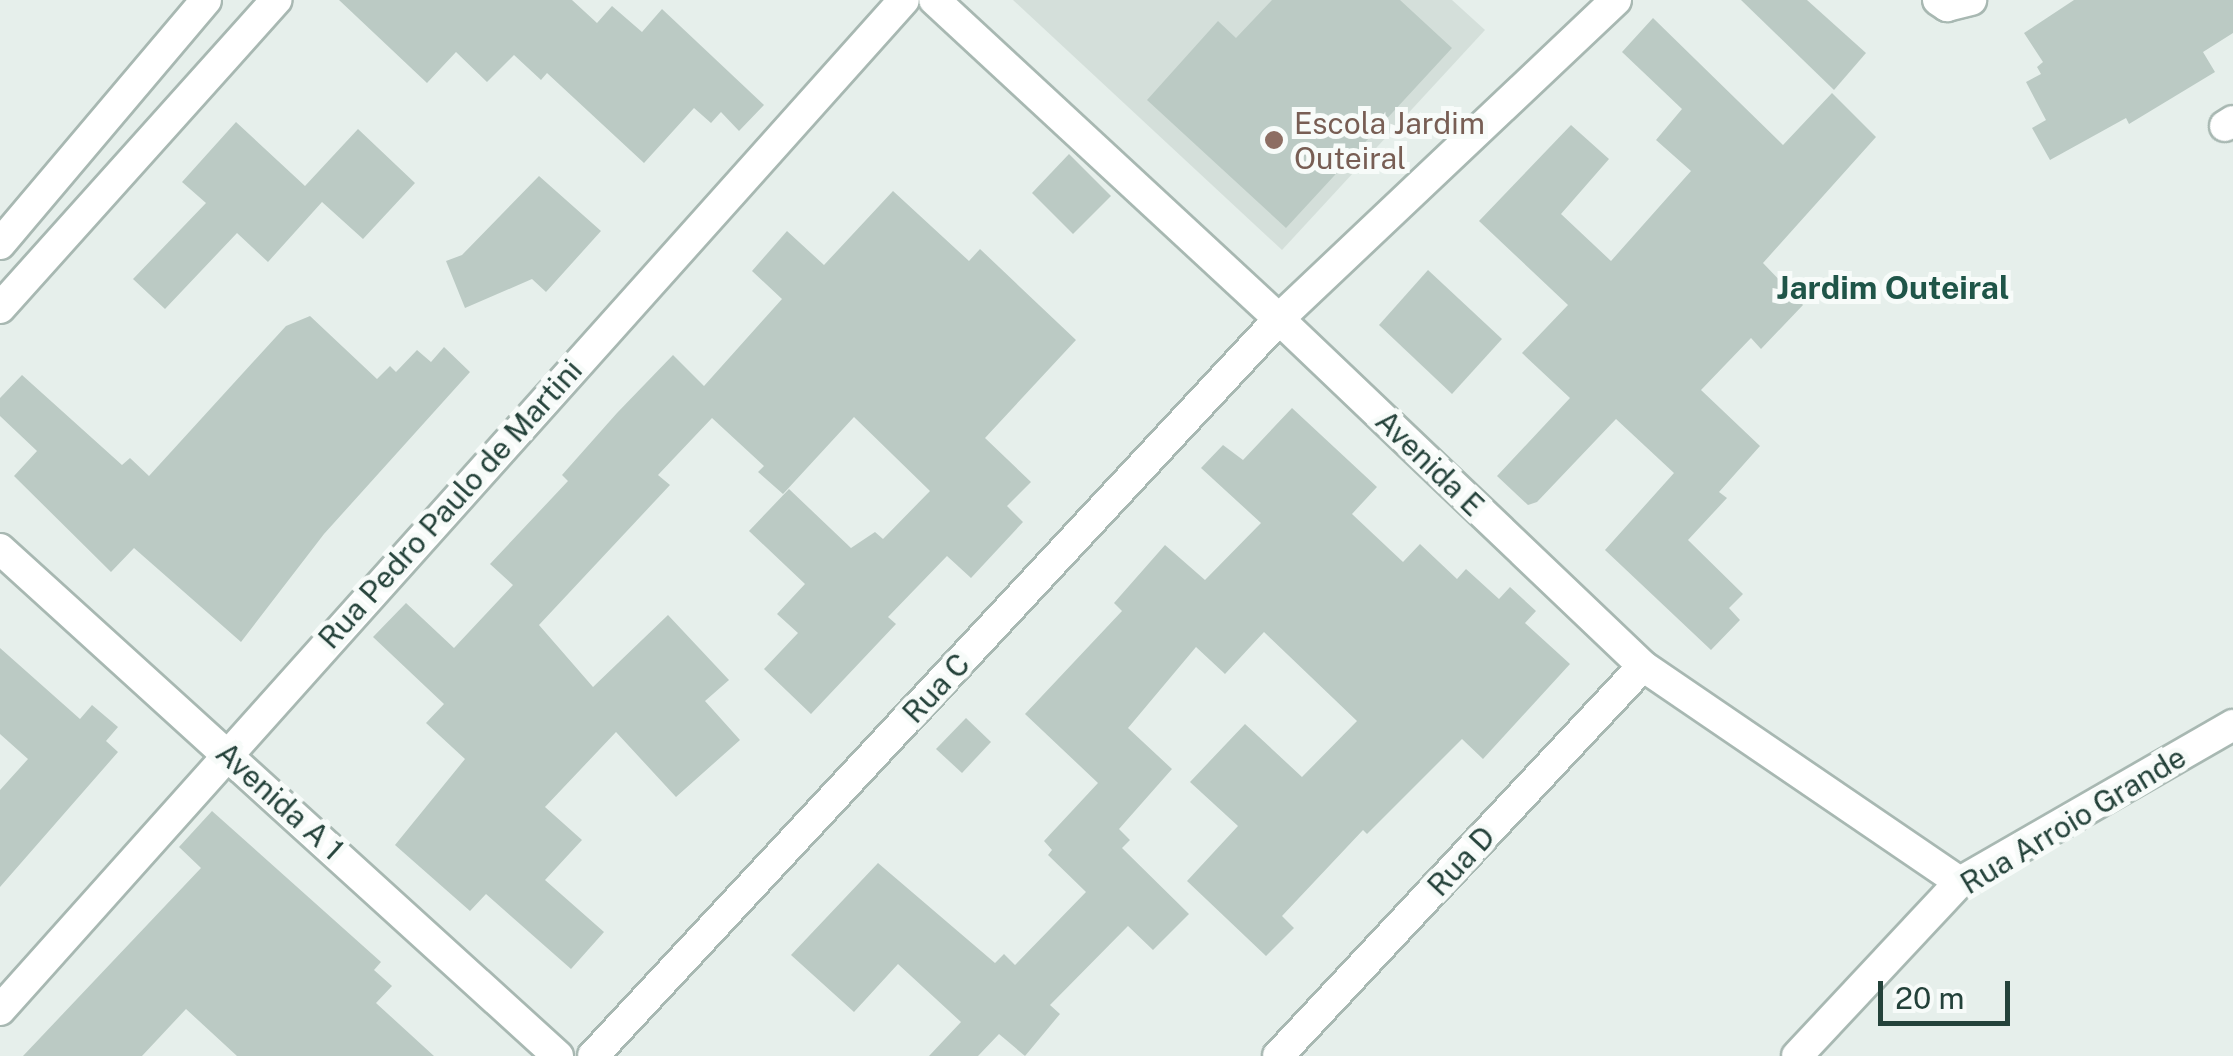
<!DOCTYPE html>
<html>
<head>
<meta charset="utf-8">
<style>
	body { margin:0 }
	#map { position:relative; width:2233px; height:1056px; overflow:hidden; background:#e6efeb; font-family:"Public Sans",sans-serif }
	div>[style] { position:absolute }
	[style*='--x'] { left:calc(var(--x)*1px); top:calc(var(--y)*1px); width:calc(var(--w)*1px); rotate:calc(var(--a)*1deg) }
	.built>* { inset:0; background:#d4dfda }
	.building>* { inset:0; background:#bbcac4 }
	.roads { filter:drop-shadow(2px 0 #a8b8b2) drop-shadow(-2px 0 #a8b8b2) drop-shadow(0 2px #a8b8b2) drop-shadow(0 -2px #a8b8b2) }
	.minor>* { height:30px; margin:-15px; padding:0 15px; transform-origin:15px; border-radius:15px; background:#fff }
	.tertiary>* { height:30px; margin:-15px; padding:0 15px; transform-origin:15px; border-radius:15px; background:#fff }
	.secondary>* { height:30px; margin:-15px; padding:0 15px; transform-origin:15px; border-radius:15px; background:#fff }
	.dots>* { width:28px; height:28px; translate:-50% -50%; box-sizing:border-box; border:5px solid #f7fbf9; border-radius:50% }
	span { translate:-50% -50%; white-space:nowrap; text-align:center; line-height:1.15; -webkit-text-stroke:10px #f7fbf9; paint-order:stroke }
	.education-label { font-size:30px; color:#785e54 }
	.left { translate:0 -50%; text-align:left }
	.street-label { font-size:30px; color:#24423a }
	.neighbourhood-label { font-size:32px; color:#1f5548; font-weight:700 }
	.scale { position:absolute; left:1878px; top:981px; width:132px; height:45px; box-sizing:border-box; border:5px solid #24423a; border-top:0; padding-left:12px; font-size:30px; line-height:35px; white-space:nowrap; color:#24423a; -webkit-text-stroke:8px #f7fbf9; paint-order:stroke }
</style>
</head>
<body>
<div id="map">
	<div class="built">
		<div style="clip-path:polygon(1013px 0,1452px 0,1485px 30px,1282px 250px)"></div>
	</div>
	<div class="building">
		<div style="clip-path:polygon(339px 0,572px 0,597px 23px,612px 6px,642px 32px,662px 9px,764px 105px,739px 131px,721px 112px,711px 123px,694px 108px,644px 163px,547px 73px,541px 80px,514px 55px,487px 82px,456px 52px,427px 83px)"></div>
		<div style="clip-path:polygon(1272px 0,1400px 0,1452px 48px,1286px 228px,1147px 100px,1218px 21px,1236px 38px)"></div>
		<div style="clip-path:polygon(1741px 0,1807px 0,1866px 53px,1834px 90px)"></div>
		<div style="clip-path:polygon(2074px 0,2233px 0,2233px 33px,2203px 52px,2215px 72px,2129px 124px,2126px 118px,2050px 160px,2032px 128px,2046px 120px,2026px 82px,2041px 74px,2037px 67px,2043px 62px,2024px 33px)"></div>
		<div style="clip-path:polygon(1653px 18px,1783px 145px,1832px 93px,1876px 137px,1763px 263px,1803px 305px,1761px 349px,1751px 338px,1701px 390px,1760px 446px,1719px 492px,1727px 498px,1688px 540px,1743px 594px,1729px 608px,1740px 620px,1711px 650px,1605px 550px,1674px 473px,1616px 419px,1537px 502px,1528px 505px,1497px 476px,1570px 398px,1522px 353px,1568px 305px,1479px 221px,1571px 125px,1609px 159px,1561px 214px,1611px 261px,1691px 171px,1656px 140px,1682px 109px,1622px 52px)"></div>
		<div style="clip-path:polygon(236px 122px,305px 186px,358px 129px,415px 183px,363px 239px,322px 202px,268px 262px,237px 233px,165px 309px,133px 279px,206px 203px,182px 182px)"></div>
		<div style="clip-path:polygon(1069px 154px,1111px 196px,1073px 234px,1032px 193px)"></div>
		<div style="clip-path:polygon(539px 176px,601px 231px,546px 292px,532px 279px,465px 308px,446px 261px,462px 255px)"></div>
		<div style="clip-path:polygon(893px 191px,969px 261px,980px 249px,1076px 340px,985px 438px,1031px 482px,1007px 506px,1023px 522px,971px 578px,947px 556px,888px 617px,896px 624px,811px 714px,764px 669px,798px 633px,777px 614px,805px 584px,749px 531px,789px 489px,851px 548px,875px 532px,883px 539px,930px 491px,854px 417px,783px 494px,758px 472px,764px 466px,712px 418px,658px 475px,670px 485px,539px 625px,593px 687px,668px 615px,729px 680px,705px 701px,740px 740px,676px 797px,616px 732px,545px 807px,582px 840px,545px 880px,604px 932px,571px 969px,486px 894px,470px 911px,395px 845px,465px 759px,426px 723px,444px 704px,373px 637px,406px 603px,454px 648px,513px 585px,490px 564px,568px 481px,562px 475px,617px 413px,673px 355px,704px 386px,782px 299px,752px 271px,787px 231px,824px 265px)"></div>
		<div style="clip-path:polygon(1428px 270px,1502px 339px,1452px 394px,1379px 325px)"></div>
		<div style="clip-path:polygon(310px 316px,377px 379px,390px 366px,396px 372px,417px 350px,431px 362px,444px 347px,470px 372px,324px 534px,241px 642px,134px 548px,111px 572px,14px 476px,37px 451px,0 416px,0 398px,22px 375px,122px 465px,130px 458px,149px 476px,286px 326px)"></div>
		<div style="clip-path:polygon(1292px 408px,1377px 487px,1352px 514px,1403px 562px,1420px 544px,1457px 579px,1466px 569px,1499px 599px,1510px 587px,1536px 611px,1525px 623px,1570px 664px,1483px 759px,1462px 739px,1367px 834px,1363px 830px,1282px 916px,1294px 928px,1266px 956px,1187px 881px,1238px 826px,1190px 782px,1245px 724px,1302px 777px,1357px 721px,1264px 632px,1225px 674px,1196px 647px,1128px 728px,1172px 769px,1119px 829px,1130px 840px,1122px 848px,1189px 914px,1153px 950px,1128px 926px,1050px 1005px,1060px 1014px,1025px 1056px,999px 1034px,978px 1056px,929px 1056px,961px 1022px,898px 964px,854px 1012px,791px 955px,878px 863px,995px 963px,1004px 954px,1015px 965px,1086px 892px,1048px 855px,1052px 850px,1044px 841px,1098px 783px,1025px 714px,1122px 611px,1114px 603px,1165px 545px,1205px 580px,1261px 523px,1201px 468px,1223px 445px,1243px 460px)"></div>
		<div style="clip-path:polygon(0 648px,80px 719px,92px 705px,118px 727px,106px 741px,118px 752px,0 887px,0 790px,28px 759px,0 734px)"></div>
		<div style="clip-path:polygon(966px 718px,991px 742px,962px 773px,936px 749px)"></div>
		<div style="clip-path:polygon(212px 811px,381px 962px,374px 970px,392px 986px,376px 1003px,434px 1056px,237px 1056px,186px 1009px,142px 1056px,23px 1056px,201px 868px,179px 847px)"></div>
	</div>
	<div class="roads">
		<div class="minor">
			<div style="--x:1616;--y:0;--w:464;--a:136.6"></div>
			<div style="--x:1279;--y:319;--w:503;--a:43.63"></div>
			<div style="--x:1643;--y:666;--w:384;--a:34.3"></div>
			<div style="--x:1938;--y:0;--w:11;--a:34"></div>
			<div style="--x:1947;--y:6;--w:25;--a:-14"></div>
			<div style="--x:2225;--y:126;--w:9;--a:-32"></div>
			<div style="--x:0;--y:1010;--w:1355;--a:-48.17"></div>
			<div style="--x:1278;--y:1056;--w:534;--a:-46.9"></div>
			<div style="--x:1797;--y:1056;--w:238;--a:-46.9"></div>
			<div style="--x:1960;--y:882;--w:315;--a:-29.9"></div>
		</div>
		<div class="tertiary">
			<div style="--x:0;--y:549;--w:754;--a:42.26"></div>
			<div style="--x:593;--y:1056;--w:1007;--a:-47.05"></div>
			<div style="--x:1279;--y:319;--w:470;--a:-137.2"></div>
		</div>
		<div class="secondary">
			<div style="--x:0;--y:244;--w:319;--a:-49.8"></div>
			<div style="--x:0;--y:308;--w:414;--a:-48.1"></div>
		</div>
	</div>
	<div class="dots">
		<div style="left:1274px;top:140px;background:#8d6e63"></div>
	</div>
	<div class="education-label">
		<span class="left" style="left:1294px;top:140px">Escola Jardim<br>Outeiral</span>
	</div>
	<div class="street-label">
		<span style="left:1430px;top:463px;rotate:44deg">Avenida E</span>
		<span style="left:450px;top:504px;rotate:-48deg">Rua Pedro Paulo de Martini</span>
		<span style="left:936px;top:688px;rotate:-47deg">Rua C</span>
		<span style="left:280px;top:801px;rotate:42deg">Avenida A 1</span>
		<span style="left:2073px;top:820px;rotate:-31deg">Rua Arroio Grande</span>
		<span style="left:1461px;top:861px;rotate:-47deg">Rua D</span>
	</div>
	<div class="neighbourhood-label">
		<span style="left:1893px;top:288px">Jardim Outeiral</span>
	</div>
	<div class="scale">20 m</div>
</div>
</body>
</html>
